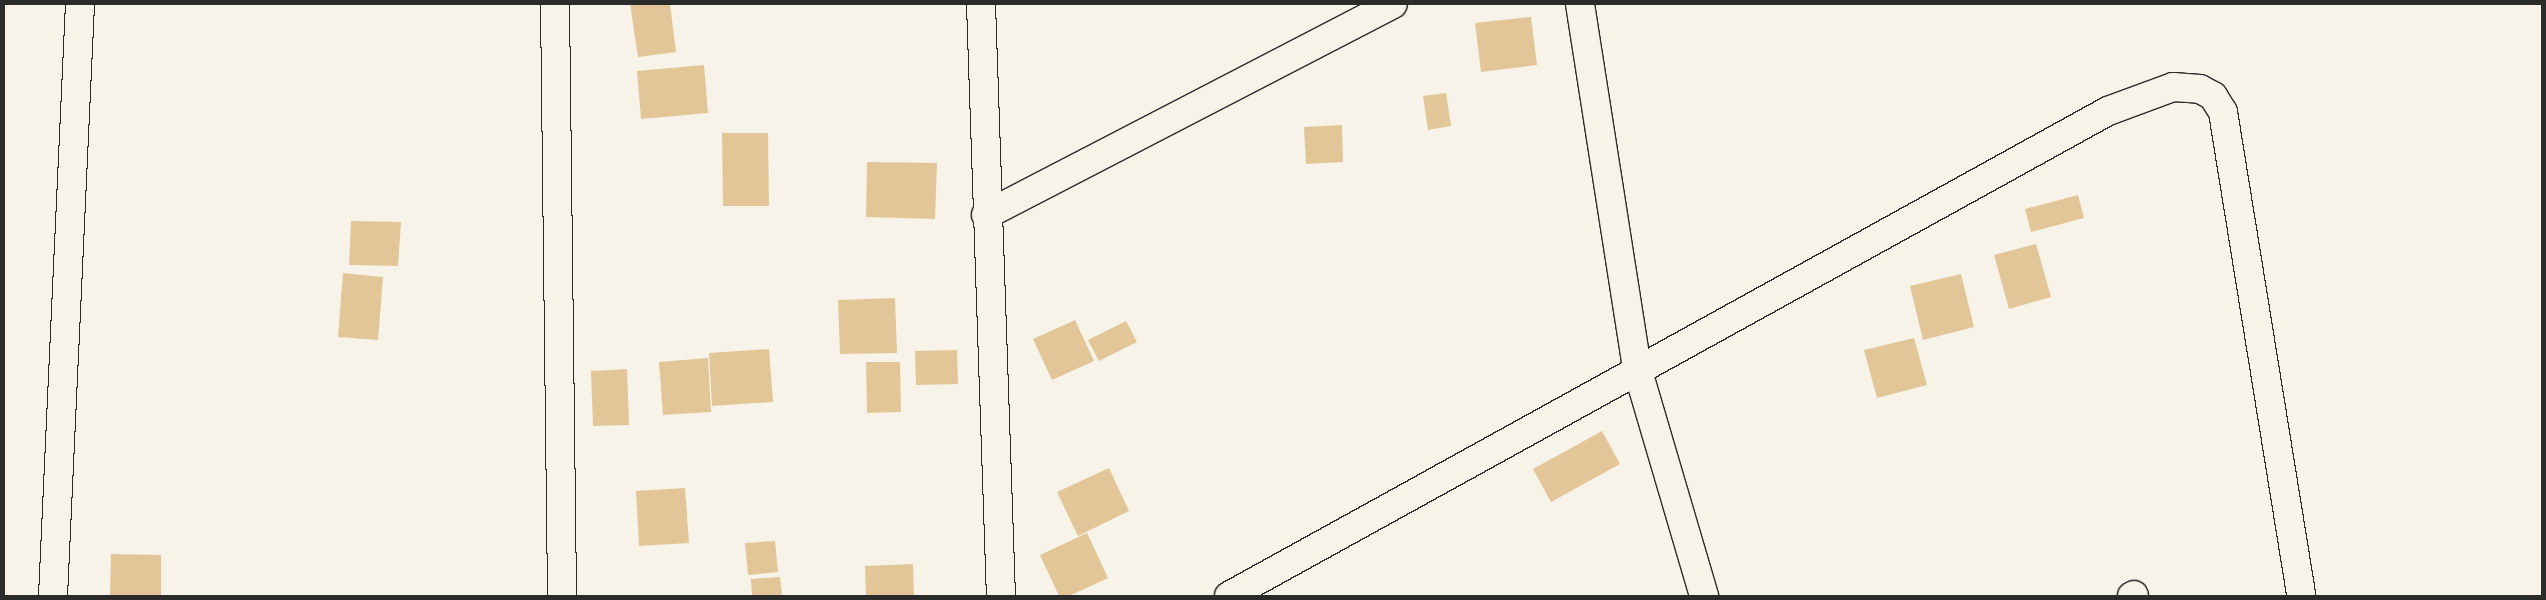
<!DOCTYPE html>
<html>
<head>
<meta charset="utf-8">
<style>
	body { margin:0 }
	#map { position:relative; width:2546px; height:600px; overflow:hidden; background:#f7f3e8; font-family:Kalam,sans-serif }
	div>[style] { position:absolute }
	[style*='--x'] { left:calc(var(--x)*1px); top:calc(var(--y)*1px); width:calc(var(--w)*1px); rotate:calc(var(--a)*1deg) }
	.building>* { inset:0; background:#e3c697 }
	.roads { filter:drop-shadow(1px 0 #2b2b2b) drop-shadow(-1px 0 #2b2b2b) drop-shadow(0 1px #2b2b2b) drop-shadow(0 -1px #2b2b2b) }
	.minor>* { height:28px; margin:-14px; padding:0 14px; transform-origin:14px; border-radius:14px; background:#f7f3e8 }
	span { translate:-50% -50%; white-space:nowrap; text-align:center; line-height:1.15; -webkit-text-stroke:5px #f7f3e8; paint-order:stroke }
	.frame { position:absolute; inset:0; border:5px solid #2b2b2b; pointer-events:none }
</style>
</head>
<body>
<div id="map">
	<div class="building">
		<div style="clip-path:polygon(630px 4px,670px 4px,676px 52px,638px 57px)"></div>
		<div style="clip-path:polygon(1531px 17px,1537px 65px,1481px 72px,1475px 23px)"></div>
		<div style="clip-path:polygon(704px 65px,708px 113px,641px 119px,637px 71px)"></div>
		<div style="clip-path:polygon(1446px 93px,1451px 126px,1428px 130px,1423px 96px)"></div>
		<div style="clip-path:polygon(1342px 125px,1343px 162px,1306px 164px,1304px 127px)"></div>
		<div style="clip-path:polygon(722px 133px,768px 133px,769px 206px,723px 206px)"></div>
		<div style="clip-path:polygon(867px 162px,937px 163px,935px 219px,866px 217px)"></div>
		<div style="clip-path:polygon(2078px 195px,2084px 218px,2031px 232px,2025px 209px)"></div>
		<div style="clip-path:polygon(351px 221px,401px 222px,398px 266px,349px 265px)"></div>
		<div style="clip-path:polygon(2036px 244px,2051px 297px,2009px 309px,1994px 255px)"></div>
		<div style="clip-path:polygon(343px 273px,383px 277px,378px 340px,338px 337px)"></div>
		<div style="clip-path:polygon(1961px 274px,1974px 327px,1923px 340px,1910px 286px)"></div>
		<div style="clip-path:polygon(895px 298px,897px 353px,840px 354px,838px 300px)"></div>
		<div style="clip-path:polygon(1075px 320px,1094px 361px,1052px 380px,1033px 339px)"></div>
		<div style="clip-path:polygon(1126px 321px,1137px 342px,1099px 361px,1088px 340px)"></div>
		<div style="clip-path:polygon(1914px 338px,1927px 385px,1877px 398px,1864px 350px)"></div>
		<div style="clip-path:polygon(769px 349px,773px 402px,712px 406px,709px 353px)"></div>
		<div style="clip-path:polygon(957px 350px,958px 384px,916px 385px,915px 351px)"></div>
		<div style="clip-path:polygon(708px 358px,711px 412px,663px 415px,659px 362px)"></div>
		<div style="clip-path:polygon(866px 362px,900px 362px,901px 412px,867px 413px)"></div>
		<div style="clip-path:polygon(627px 369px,629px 425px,593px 426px,591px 371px)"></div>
		<div style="clip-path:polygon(1602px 431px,1620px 464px,1551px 502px,1533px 469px)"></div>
		<div style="clip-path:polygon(1109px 468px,1129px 511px,1078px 536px,1057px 492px)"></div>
		<div style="clip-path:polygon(685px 488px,689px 543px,639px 546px,636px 491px)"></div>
		<div style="clip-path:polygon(1087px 533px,1108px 578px,1069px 596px,1059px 596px,1040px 555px)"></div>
		<div style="clip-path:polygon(775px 541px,778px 572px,748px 575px,745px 543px)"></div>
		<div style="clip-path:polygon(111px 554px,161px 555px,161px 596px,110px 596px)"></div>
		<div style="clip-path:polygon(913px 564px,914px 596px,866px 596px,865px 566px)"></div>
		<div style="clip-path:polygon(780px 577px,782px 596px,752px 596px,751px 579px)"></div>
	</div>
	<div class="roads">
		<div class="minor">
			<div style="--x:555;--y:4;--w:592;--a:89.32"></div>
			<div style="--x:981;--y:4;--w:592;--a:88.07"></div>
			<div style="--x:1580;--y:4;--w:368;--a:81.1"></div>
			<div style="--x:1637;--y:368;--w:238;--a:73.6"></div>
			<div style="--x:986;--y:215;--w:458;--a:-27.4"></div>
			<div style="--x:53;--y:596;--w:593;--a:-87.39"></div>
			<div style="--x:1229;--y:596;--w:1004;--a:-28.89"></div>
			<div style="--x:2108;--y:111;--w:69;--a:-20.3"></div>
			<div style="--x:2173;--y:87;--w:27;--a:4"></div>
			<div style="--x:2200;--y:89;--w:15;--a:28"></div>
			<div style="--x:2213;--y:96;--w:19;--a:58"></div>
			<div style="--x:2223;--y:112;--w:490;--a:80.8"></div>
			<div style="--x:2132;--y:596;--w:2;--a:-27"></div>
		</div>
	</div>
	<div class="frame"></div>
</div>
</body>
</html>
